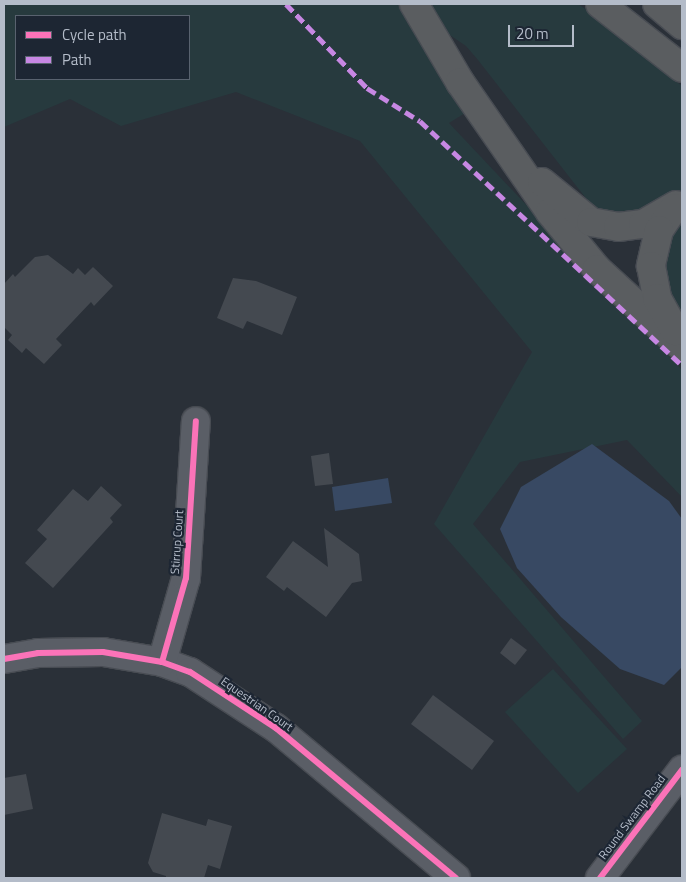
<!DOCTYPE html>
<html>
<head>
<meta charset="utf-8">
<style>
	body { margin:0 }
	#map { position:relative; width:686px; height:882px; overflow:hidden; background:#2a3038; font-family:"Titillium Web",sans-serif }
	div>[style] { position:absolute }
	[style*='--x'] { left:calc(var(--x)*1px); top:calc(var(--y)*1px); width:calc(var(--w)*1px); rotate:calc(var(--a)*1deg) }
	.green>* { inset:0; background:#273a3e }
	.water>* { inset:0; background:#384963 }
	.building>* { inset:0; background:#444950 }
	.roads { filter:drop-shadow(1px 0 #484c53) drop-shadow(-1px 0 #484c53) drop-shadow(0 1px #484c53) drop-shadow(0 -1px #484c53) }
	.minor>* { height:28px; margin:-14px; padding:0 14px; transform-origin:14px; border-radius:14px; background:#5a5e66 }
	.highway>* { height:28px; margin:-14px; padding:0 14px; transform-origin:14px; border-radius:14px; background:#5a5d60 }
	.quiet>* { height:5px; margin-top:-2.5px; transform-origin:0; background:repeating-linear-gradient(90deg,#c787e3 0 10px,transparent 0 15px) }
	.cycleway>* { height:6px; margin:-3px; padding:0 3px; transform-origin:3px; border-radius:3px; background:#fb73b8 }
	span { translate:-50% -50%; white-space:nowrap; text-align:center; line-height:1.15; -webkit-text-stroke:4.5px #1d2633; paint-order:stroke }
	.street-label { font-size:12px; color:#b4bcc9 }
	.frame { position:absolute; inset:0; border:5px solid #b4bcc9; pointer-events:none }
	.legend { position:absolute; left:15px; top:15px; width:175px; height:65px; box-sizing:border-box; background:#1d2633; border:1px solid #59626f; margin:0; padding:6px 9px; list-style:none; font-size:15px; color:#b4bcc9 }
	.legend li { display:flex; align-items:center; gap:10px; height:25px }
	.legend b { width:25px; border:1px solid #59626f }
	.scale { position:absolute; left:508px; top:25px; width:66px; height:22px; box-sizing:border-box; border:2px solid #b4bcc9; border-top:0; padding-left:6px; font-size:15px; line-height:18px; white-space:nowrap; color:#b4bcc9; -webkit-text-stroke:4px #1d2633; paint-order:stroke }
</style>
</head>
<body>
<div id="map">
	<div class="green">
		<div style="clip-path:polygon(evenodd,4px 4px,403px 4px,470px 110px,449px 123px,682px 370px,682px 497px,627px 440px,520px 462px,473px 524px,642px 721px,623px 739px,434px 524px,532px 352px,360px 141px,236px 92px,121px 126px,70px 99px,4px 127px,4px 4px,16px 16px,189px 16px,189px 79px,16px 79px,16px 16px)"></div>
		<div style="clip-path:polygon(423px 4px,578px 4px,601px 20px,682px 86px,682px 190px,657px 207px,637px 213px,609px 214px,592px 206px,478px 60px,466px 46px,438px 27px)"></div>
		<div style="clip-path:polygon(682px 211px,682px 317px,658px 270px,670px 223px)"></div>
		<div style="clip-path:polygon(553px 669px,627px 749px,578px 793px,505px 712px)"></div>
	</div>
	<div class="water">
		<div style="clip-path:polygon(592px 444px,669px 501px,682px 519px,682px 667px,664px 685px,620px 669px,561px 617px,517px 568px,500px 529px,521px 487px)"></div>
		<div style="clip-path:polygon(388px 478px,392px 503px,335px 511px,332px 487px)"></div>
	</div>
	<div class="building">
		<div style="clip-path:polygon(48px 255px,73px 274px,78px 268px,85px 275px,93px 267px,113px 286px,94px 306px,91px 302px,56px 339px,62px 345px,44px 364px,26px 348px,22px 353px,8px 340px,12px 335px,4px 327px,4px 284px,13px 274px,15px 277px,35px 257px)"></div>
		<div style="clip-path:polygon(233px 278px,256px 281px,297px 297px,282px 335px,247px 321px,243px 329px,217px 318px)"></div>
		<div style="clip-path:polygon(329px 453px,333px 484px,315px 486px,311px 456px)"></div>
		<div style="clip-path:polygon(101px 486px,122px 505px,110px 518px,113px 522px,53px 588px,25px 563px,47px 539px,37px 530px,73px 489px,88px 501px)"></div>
		<div style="clip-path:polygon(324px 528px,359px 554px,362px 581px,352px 583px,326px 617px,287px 587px,284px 591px,266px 577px,293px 541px,328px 567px)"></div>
		<div style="clip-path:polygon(511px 638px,527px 650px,515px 665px,500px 653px)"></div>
		<div style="clip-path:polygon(433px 695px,494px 741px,472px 770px,411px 724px)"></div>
		<div style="clip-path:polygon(26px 774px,33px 809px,4px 815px,4px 778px)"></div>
		<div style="clip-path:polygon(162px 813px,206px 826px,208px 819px,232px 826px,220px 869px,208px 865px,204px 878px,166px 878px,166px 876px,153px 872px,148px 863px)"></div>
	</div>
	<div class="roads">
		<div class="minor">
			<div style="--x:4;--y:659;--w:35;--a:-10"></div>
			<div style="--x:38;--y:653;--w:65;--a:-0.9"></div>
			<div style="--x:103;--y:652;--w:60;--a:9.6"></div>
			<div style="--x:162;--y:662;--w:30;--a:20"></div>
			<div style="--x:190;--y:672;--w:103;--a:33.1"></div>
			<div style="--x:276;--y:728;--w:234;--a:39.8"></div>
			<div style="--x:162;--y:662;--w:87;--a:-74.1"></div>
			<div style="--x:186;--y:578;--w:157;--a:-86.4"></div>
			<div style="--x:600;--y:878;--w:136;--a:-52.8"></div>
		</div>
		<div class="highway">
			<div style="--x:414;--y:4;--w:91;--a:59.5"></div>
			<div style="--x:460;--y:82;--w:158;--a:55.3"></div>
			<div style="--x:550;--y:212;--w:74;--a:50.5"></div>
			<div style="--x:597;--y:269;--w:115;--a:42.5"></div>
			<div style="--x:600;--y:4;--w:104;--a:38"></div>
			<div style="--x:657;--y:4;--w:33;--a:40"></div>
			<div style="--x:542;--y:182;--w:63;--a:39.2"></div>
			<div style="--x:591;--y:222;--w:27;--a:10"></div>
			<div style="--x:618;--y:227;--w:25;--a:-7"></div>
			<div style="--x:643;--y:224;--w:38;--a:-30"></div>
			<div style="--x:674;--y:208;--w:27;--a:124"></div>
			<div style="--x:659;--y:230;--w:37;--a:103"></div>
			<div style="--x:651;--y:266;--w:33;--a:79"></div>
			<div style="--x:657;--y:298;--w:38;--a:61"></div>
		</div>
	</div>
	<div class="quiet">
		<div style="--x:286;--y:4;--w:117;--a:46"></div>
		<div style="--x:367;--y:88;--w:62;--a:31.9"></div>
		<div style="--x:420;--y:121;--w:358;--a:43"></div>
	</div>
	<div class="cycleway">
		<div style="--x:4;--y:659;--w:35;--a:-10"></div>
		<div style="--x:38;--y:653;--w:65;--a:-0.9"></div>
		<div style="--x:103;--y:652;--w:60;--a:9.6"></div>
		<div style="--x:162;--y:662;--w:30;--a:20"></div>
		<div style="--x:190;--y:672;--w:103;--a:33.1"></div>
		<div style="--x:276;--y:728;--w:234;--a:39.8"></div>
		<div style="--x:162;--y:662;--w:87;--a:-74.1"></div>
		<div style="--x:186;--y:578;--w:157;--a:-86.4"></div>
		<div style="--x:600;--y:878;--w:136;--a:-52.8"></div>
	</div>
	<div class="street-label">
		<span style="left:177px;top:542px;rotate:-86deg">Stirrup Court</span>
		<span style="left:257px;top:704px;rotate:35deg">Equestrian Court</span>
		<span style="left:632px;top:817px;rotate:-53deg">Round Swamp Road</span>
	</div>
	<div class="frame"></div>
	<ul class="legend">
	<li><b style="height:6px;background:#fb73b8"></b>Cycle path</li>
	<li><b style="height:6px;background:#c787e3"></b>Path</li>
	</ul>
	<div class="scale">20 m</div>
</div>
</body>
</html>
